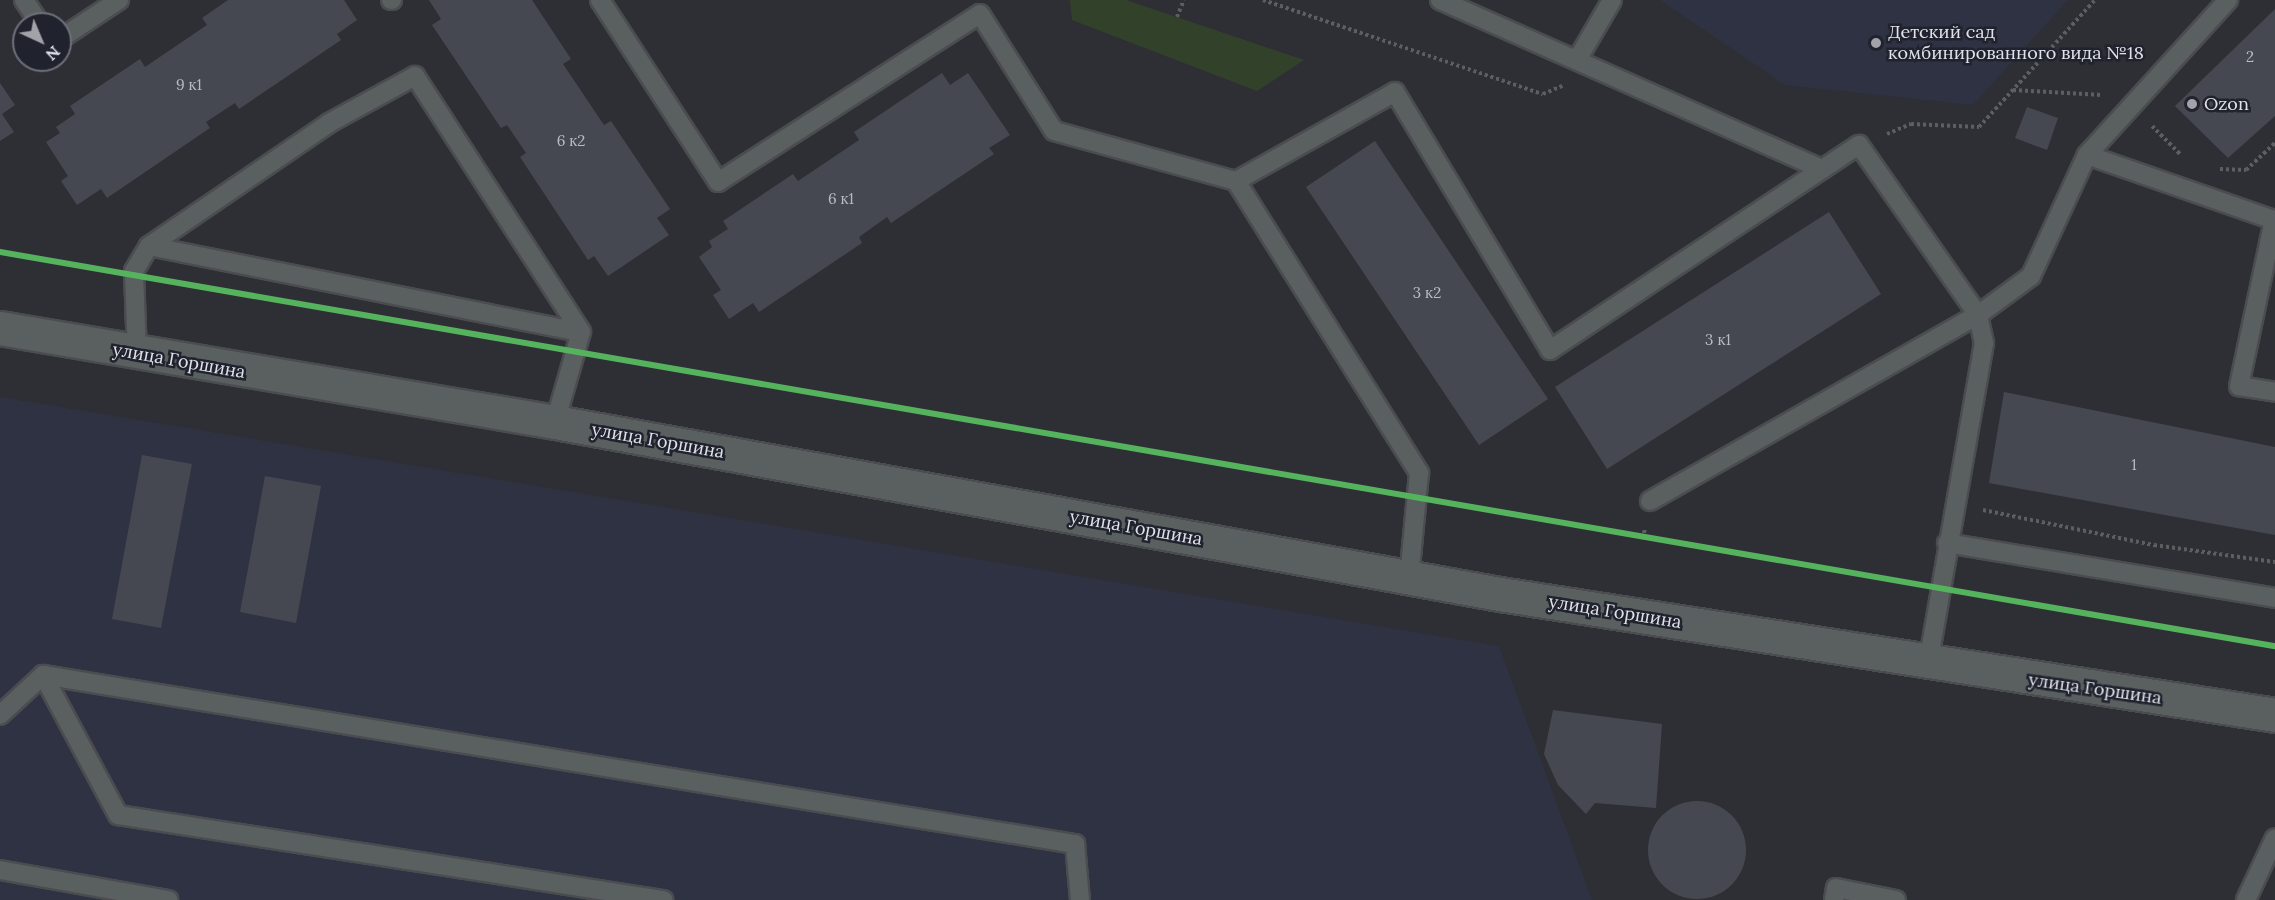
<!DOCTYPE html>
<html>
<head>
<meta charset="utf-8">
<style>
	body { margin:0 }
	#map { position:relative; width:2275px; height:900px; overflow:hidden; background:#2e2f34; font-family:Lora,serif }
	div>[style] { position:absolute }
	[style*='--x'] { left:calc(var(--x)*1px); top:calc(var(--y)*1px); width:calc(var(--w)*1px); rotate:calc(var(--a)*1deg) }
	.built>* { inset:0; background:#2e3242 }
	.green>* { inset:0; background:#32422a }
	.building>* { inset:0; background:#464851 }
	.round { border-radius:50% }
	.path>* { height:4px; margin-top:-2px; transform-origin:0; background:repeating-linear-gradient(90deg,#5b5f60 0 3px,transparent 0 6px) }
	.roads { filter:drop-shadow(2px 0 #4b4c50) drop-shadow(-2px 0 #4b4c50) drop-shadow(0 2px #4b4c50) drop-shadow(0 -2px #4b4c50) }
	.service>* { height:18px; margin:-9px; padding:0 9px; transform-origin:9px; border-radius:9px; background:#5a605f }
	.minor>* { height:33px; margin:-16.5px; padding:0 16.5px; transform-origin:16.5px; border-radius:16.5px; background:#5a605f }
	.cycleway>* { height:6px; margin:-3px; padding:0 3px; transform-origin:3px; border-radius:3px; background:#56b35d }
	.dots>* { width:16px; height:16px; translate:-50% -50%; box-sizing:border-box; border:3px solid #20232e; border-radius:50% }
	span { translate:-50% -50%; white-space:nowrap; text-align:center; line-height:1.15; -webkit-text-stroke:5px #20232e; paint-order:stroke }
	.number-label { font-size:15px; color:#babcc4 }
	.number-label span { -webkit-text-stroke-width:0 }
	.poi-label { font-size:18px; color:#e0e2ea }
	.left { translate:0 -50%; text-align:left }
	.street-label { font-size:18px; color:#e0e2ea }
	.north { position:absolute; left:12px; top:12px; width:60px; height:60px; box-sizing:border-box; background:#20232e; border:2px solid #6d6f79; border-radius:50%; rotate:136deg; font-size:16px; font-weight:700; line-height:24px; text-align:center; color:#e0e2ea }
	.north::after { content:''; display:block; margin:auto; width:21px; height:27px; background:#a2a3aa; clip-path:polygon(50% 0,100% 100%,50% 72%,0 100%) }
</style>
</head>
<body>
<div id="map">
	<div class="built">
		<div style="clip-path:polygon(1660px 0,2068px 0,1973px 105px,1785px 85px)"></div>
		<div style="clip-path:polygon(0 397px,1499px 646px,1592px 900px,0 900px)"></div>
	</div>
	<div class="green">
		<div style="clip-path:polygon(1070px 0,1126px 0,1304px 60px,1257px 91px,1072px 20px)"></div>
	</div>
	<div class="building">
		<div style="clip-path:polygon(228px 0,344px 0,357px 20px,337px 34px,341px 40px,239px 109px,235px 103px,206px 122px,210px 128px,107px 198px,101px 189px,77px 205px,61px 181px,68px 176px,46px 142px,60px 133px,56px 127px,75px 114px,70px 106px,140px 59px,145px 67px,207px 25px,202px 18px)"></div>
		<div style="clip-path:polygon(429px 0,532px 0,571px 59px,563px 64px,604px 125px,611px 121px,670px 209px,657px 218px,669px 235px,608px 276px,594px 256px,588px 260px,520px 157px,526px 153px,507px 125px,501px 128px,432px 25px,441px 19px)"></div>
		<div style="clip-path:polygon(2275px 9px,2275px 116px,2228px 158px,2175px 106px)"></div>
		<div style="clip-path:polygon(942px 73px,950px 85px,968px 73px,1010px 135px,989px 148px,994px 154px,891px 223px,887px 217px,859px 237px,862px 243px,759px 312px,753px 303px,729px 319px,713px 295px,721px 290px,699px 257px,712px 247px,709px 241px,728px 229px,723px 221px,793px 174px,798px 181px,859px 140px,854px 132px)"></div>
		<div style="clip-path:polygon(0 83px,15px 105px,2px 114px,14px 132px,0 141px)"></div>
		<div style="clip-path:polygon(2027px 107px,2058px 118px,2047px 150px,2015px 138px)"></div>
		<div style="clip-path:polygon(1375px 141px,1548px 399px,1479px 445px,1306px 187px)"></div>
		<div style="clip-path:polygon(1829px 212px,1881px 294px,1607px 469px,1555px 387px)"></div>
		<div style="clip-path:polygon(2004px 392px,2275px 447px,2275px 535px,1989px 483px)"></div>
		<div style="clip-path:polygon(142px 455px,192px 464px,161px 628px,112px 619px)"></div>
		<div style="clip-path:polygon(265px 476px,321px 486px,296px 623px,240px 612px)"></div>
		<div style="clip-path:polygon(1553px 710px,1662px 724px,1656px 808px,1595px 803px,1586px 814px,1558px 785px,1544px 754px)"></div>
		<div class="round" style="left:1648px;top:801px;width:98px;height:98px"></div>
	</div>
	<div class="path">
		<div style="--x:1263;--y:0;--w:295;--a:18.6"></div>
		<div style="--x:1543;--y:94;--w:21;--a:-23"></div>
		<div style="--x:1177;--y:17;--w:18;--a:-68"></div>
		<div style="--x:2013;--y:90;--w:89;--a:3.2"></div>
		<div style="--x:2152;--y:126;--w:40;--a:45"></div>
		<div style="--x:1887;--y:134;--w:26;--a:-23"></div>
		<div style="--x:1911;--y:124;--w:68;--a:2.5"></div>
		<div style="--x:1979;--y:127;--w:172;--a:-47.6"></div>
		<div style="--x:2220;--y:169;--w:26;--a:2"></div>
		<div style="--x:2246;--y:170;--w:40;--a:-43"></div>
		<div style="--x:1983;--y:510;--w:175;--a:11.6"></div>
		<div style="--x:2154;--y:545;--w:122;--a:8"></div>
		<div style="--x:1643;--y:539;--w:11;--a:-80"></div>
	</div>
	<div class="roads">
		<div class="service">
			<div style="--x:24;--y:0;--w:29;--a:56"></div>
			<div style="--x:391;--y:0;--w:1;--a:0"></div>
			<div style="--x:600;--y:0;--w:217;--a:57"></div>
			<div style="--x:718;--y:182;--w:311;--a:-32.7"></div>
			<div style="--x:980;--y:14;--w:138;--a:57.7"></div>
			<div style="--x:1054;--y:131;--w:189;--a:15.4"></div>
			<div style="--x:1236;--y:181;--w:182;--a:-29.2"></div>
			<div style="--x:1395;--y:92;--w:301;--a:59"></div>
			<div style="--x:1550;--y:350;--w:371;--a:-33.6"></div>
			<div style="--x:1859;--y:145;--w:208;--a:55"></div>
			<div style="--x:1978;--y:315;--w:29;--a:78"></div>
			<div style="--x:1984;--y:343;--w:325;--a:99.9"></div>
			<div style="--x:1440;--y:0;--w:418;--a:23.9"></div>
			<div style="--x:60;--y:39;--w:71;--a:-33.5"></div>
			<div style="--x:1577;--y:60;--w:69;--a:-59.7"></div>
			<div style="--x:2087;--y:155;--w:198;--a:19.2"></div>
			<div style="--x:2274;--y:220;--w:170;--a:101.9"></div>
			<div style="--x:2239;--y:386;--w:36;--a:9"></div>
			<div style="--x:1236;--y:181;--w:345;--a:57.9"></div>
			<div style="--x:1419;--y:473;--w:105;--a:95.4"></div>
			<div style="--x:149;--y:246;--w:218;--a:-34.3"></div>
			<div style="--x:329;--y:123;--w:98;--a:-28.7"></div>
			<div style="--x:415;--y:76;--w:305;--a:57"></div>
			<div style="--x:581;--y:332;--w:94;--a:106.1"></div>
			<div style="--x:137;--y:354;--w:83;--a:-92.1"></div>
			<div style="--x:134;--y:271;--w:29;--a:-59"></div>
			<div style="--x:149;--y:246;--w:440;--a:11.3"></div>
			<div style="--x:1650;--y:501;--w:377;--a:-29.6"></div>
			<div style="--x:1978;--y:315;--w:66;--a:-36.3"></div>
			<div style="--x:2031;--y:276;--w:133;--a:-65.2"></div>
			<div style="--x:2087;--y:155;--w:210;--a:-47.7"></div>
			<div style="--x:1947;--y:543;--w:333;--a:9.5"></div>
			<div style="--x:43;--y:675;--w:159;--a:61.8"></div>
			<div style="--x:118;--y:815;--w:552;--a:8.86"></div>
			<div style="--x:0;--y:715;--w:59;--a:-42.9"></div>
			<div style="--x:43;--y:675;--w:1046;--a:9.3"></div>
			<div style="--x:1075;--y:844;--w:56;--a:84.9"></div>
			<div style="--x:0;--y:870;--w:171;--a:10.1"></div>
			<div style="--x:1834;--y:900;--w:12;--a:-81"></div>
			<div style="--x:1836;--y:888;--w:61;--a:11.3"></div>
			<div style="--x:2246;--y:900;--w:68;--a:-64.9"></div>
		</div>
		<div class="minor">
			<div style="--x:0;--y:328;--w:563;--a:9.61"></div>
			<div style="--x:555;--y:422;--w:961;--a:10.32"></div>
			<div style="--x:1500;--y:594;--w:784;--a:8.87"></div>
		</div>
	</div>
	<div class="cycleway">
		<div style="--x:0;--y:252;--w:2309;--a:9.83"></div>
	</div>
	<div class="dots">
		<div style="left:1876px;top:43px;background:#a2a3aa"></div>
		<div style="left:2192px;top:104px;background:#a2a3aa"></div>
	</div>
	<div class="number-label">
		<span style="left:2250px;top:57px">2</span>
		<span style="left:189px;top:85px">9 к1</span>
		<span style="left:571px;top:141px">6 к2</span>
		<span style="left:841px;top:199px">6 к1</span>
		<span style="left:1427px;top:293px">3 к2</span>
		<span style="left:1718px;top:340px">3 к1</span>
		<span style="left:2134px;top:465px">1</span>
	</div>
	<div class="poi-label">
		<span class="left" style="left:1888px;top:43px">Детский сад<br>комбинированного вида №18</span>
		<span class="left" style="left:2204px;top:104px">Ozon</span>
	</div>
	<div class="street-label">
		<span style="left:179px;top:361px;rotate:10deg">улица Горшина</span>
		<span style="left:658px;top:441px;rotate:10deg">улица Горшина</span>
		<span style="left:1136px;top:528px;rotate:10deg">улица Горшина</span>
		<span style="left:1615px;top:612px;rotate:9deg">улица Горшина</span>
		<span style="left:2095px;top:689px;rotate:8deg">улица Горшина</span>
	</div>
	<div class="north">N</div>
</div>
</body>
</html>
